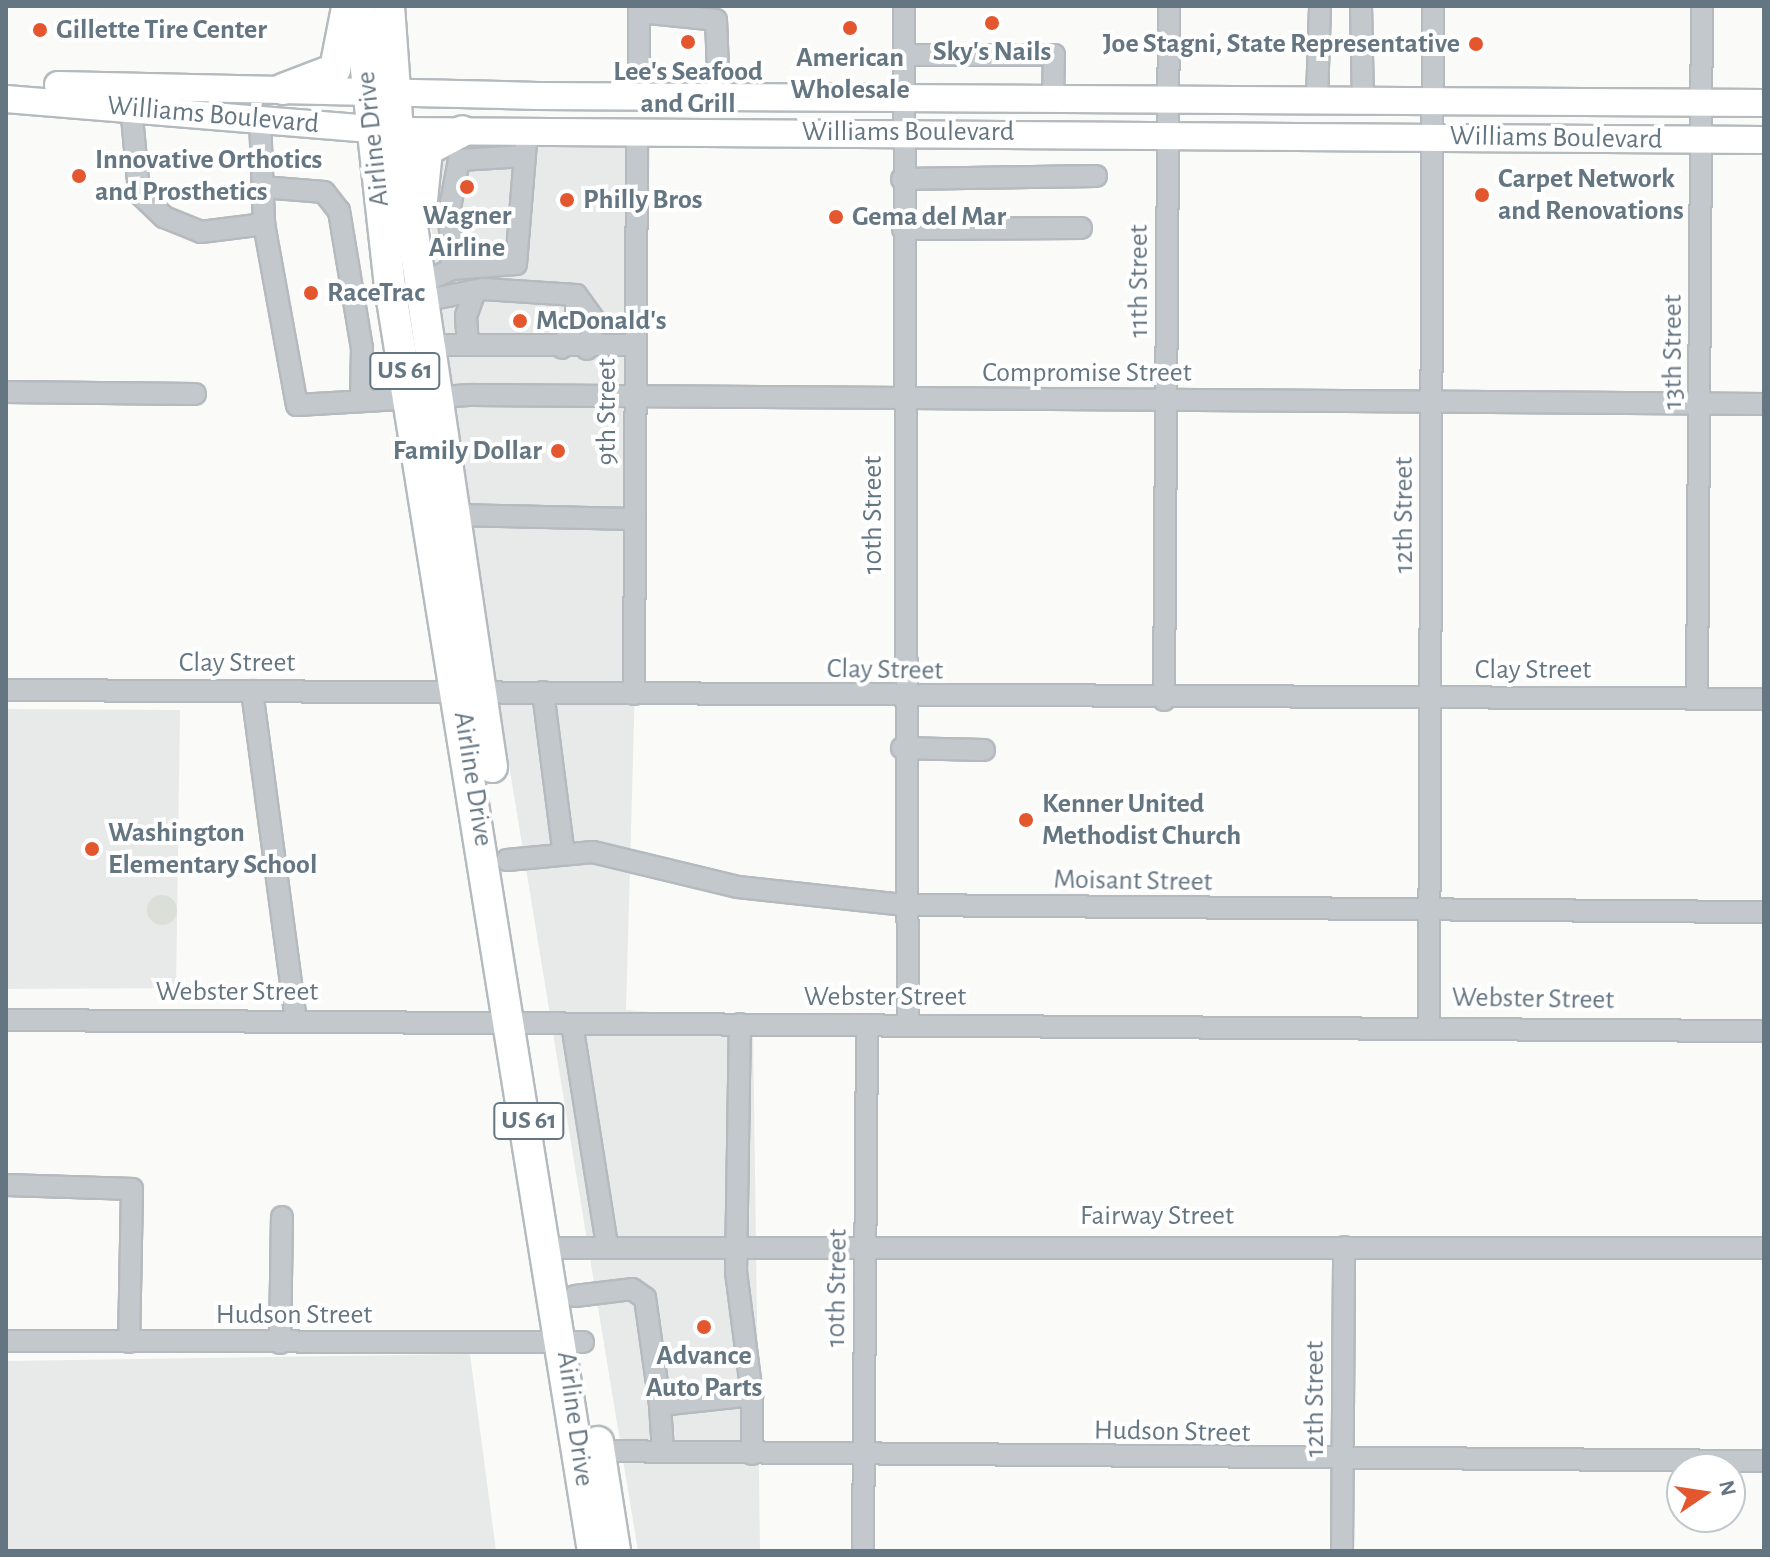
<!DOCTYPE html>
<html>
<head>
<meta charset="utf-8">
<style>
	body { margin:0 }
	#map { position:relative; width:1770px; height:1557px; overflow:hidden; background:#fafaf8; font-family:"Alegreya Sans",sans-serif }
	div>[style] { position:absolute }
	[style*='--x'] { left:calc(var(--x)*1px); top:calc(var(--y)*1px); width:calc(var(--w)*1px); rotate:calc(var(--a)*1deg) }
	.built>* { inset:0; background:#e8e9e9 }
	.green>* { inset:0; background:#dadfd7 }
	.round { border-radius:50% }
	.roads { filter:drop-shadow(2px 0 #b5babe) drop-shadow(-2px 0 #b5babe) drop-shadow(0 2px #b5babe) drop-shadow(0 -2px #b5babe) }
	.minor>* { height:20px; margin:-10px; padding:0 10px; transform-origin:10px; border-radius:10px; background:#c3c8cc }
	.major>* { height:26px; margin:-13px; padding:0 13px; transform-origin:13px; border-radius:13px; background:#fff }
	.highway>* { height:30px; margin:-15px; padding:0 15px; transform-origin:15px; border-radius:15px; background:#fff }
	.dots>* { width:22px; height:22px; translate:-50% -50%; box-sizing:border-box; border:4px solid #fff; border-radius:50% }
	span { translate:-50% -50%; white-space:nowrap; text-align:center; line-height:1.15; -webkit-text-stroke:8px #fff; paint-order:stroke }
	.shield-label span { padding:2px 6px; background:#fff; border:2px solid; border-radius:6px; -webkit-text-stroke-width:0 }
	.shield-label { font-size:26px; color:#657683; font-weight:700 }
	.poi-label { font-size:28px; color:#657683; font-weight:700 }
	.left { translate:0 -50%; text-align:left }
	.right { translate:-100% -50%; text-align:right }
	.street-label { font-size:28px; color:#657683 }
	.frame { position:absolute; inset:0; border:8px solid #657683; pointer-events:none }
	.north { position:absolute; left:1666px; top:1453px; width:80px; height:80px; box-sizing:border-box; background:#fff; border:2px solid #c1c8cd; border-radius:50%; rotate:77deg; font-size:22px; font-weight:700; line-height:32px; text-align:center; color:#657683 }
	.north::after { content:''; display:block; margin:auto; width:28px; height:36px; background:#e4572e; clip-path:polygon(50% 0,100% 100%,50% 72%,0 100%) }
</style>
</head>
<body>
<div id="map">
	<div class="built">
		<div style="clip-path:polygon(449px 142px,650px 145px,626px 1010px,753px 1020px,760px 1551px,638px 1551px,443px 363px,427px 176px)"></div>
		<div style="clip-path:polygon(6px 709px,180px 710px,176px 988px,6px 989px)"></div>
		<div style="clip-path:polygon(470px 1354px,496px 1551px,6px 1551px,6px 1361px)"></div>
	</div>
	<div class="green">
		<div class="round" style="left:147px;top:895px;width:30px;height:30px"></div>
	</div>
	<div class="roads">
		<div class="minor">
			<div style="--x:904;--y:6;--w:1019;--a:89.78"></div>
			<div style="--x:1361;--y:6;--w:92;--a:88.8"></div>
			<div style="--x:639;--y:12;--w:77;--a:5.9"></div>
			<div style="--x:716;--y:20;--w:74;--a:87.7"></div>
			<div style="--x:904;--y:55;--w:150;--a:0"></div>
			<div style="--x:1054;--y:55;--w:42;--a:91.4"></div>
			<div style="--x:639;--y:94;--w:88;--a:-90"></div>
			<div style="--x:1317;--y:98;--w:92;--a:-88.1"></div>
			<div style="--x:131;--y:106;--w:87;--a:84.7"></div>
			<div style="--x:139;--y:193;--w:35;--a:44"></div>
			<div style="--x:164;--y:217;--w:40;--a:22"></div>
			<div style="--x:201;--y:232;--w:64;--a:-7.2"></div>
			<div style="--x:264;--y:224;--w:184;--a:79.7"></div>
			<div style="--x:297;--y:405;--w:176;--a:-3.3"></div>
			<div style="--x:473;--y:395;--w:1291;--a:0.4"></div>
			<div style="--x:260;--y:118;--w:106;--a:87.8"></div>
			<div style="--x:902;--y:179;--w:194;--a:-0.9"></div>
			<div style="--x:262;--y:187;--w:62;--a:4.6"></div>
			<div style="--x:324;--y:192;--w:24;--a:52"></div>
			<div style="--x:339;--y:211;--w:139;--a:80.5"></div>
			<div style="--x:362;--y:348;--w:53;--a:91.1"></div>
			<div style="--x:449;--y:213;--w:54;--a:-79.3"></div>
			<div style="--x:459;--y:160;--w:66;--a:-3.5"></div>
			<div style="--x:903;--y:229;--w:178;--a:-0.3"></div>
			<div style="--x:452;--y:269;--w:64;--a:-4.5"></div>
			<div style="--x:516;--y:264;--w:133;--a:-85.3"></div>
			<div style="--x:420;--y:284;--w:35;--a:-25"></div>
			<div style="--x:452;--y:269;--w:56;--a:-93.1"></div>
			<div style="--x:449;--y:213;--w:25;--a:171"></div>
			<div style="--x:576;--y:295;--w:32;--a:54"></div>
			<div style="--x:595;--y:321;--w:29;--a:106"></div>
			<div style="--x:422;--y:301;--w:62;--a:-11.1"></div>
			<div style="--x:483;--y:289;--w:93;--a:3.7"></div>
			<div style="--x:576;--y:295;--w:25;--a:90"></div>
			<div style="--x:576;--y:320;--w:31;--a:117"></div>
			<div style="--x:428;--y:345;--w:207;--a:0"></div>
			<div style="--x:468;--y:345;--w:29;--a:-94"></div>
			<div style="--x:466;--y:316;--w:27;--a:-70"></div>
			<div style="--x:6;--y:392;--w:189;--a:0.6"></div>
			<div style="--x:454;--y:515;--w:181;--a:1.3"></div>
			<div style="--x:6;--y:690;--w:1758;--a:0.29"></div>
			<div style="--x:252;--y:691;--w:332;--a:82.4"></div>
			<div style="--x:543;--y:692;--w:164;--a:82.7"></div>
			<div style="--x:634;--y:694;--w:563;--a:-89.69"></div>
			<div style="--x:1697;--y:698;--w:692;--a:-89.59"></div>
			<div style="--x:1164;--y:700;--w:694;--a:-89.59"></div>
			<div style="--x:902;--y:748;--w:82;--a:1.4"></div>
			<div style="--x:507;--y:860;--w:86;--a:-5.3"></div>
			<div style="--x:593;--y:852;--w:149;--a:13.6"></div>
			<div style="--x:738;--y:887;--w:166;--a:6.2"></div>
			<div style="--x:903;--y:905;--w:861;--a:0.47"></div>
			<div style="--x:6;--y:1020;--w:1758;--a:0.36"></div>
			<div style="--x:572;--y:1024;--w:224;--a:81"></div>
			<div style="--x:1429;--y:1025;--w:1019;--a:-89.78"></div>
			<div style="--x:6;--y:1185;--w:126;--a:1.8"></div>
			<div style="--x:132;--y:1189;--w:153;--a:91.1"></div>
			<div style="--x:549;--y:1248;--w:1215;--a:0"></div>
			<div style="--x:575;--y:1296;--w:57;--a:-7"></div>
			<div style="--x:632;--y:1289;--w:16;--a:35"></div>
			<div style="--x:645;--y:1298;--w:108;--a:82"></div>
			<div style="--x:660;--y:1405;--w:93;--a:-6.2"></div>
			<div style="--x:752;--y:1395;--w:124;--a:-97.4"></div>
			<div style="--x:736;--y:1272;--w:248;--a:-89.1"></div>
			<div style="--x:6;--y:1341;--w:577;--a:0.1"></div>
			<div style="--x:280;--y:1343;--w:126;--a:-89.1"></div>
			<div style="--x:752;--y:1395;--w:59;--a:90"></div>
			<div style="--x:660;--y:1405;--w:47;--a:86.3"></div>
			<div style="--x:587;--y:1451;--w:1177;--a:0.49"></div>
			<div style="--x:863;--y:1551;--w:526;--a:-89.56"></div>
			<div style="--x:1342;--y:1551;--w:304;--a:-89.6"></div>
		</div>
		<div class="major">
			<div style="--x:58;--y:85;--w:480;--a:1.3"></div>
			<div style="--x:538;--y:96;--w:1226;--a:0.33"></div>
			<div style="--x:6;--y:99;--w:393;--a:4.7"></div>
			<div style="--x:398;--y:131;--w:1366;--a:0.38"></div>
		</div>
		<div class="highway">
			<div style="--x:359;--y:6;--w:283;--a:83.7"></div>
			<div style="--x:390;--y:287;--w:1280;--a:80.88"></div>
			<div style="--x:389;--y:6;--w:125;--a:85.9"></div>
			<div style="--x:398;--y:131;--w:643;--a:81.59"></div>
			<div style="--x:283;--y:89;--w:56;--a:-21"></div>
			<div style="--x:335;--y:69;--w:62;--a:-78.9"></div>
			<div style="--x:422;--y:200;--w:50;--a:-84.3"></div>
			<div style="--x:427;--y:150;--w:40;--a:-28"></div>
			<div style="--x:598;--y:1442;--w:110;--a:81.1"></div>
		</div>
	</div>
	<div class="dots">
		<div style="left:992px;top:23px;background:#e4572e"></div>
		<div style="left:850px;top:28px;background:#e4572e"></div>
		<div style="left:40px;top:30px;background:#e4572e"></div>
		<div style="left:688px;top:42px;background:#e4572e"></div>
		<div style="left:1476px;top:44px;background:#e4572e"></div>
		<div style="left:79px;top:176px;background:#e4572e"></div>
		<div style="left:467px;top:187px;background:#e4572e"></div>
		<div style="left:1482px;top:195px;background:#e4572e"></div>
		<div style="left:567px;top:200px;background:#e4572e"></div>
		<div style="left:836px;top:217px;background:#e4572e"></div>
		<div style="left:311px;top:293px;background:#e4572e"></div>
		<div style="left:520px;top:321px;background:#e4572e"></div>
		<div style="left:558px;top:451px;background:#e4572e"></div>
		<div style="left:1026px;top:820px;background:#e4572e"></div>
		<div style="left:92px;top:849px;background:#e4572e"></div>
		<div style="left:704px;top:1327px;background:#e4572e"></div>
	</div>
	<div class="shield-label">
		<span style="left:405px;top:371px">US 61</span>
		<span style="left:529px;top:1121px">US 61</span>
	</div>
	<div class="poi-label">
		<span class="left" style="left:56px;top:30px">Gillette Tire Center</span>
		<span class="right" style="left:1460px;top:44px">Joe Stagni, State Representative</span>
		<span style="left:992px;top:52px">Sky's Nails</span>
		<span style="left:850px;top:74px">American<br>Wholesale</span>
		<span style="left:688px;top:88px">Lee's Seafood<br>and Grill</span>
		<span class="left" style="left:95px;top:176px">Innovative Orthotics<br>and Prosthetics</span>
		<span class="left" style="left:1498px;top:195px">Carpet Network<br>and Renovations</span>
		<span class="left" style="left:583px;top:200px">Philly Bros</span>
		<span style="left:467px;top:232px">Wagner<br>Airline</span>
		<span class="left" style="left:852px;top:217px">Gema del Mar</span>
		<span class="left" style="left:327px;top:293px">RaceTrac</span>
		<span class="left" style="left:536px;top:321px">McDonald's</span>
		<span class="right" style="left:542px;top:451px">Family Dollar</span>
		<span class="left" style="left:1042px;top:820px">Kenner United<br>Methodist Church</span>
		<span class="left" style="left:108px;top:849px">Washington<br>Elementary School</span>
		<span style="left:704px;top:1372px">Advance<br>Auto Parts</span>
	</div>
	<div class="street-label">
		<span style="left:213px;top:115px;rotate:5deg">Williams Boulevard</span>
		<span style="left:908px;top:132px">Williams Boulevard</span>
		<span style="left:1556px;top:138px;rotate:1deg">Williams Boulevard</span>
		<span style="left:373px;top:139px;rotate:-96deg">Airline Drive</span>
		<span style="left:1139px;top:281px;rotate:-90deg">11th Street</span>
		<span style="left:1673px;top:352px;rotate:-90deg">13th Street</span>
		<span style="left:1087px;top:373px">Compromise Street</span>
		<span style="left:607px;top:412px;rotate:-90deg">9th Street</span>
		<span style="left:873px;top:515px;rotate:-90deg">10th Street</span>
		<span style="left:1404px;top:515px;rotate:-90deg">12th Street</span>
		<span style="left:237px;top:663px">Clay Street</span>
		<span style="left:885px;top:670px;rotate:1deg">Clay Street</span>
		<span style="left:1533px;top:670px">Clay Street</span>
		<span style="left:473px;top:779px;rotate:81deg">Airline Drive</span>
		<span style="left:1133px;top:881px;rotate:1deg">Moisant Street</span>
		<span style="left:237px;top:992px">Webster Street</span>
		<span style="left:885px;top:997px">Webster Street</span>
		<span style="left:1533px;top:999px;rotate:1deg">Webster Street</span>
		<span style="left:1157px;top:1216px">Fairway Street</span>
		<span style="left:837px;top:1288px;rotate:-89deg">10th Street</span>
		<span style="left:294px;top:1315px">Hudson Street</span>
		<span style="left:1315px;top:1399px;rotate:-90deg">12th Street</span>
		<span style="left:575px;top:1419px;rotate:82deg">Airline Drive</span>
		<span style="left:1172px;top:1432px;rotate:1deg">Hudson Street</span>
	</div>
	<div class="frame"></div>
	<div class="north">N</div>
</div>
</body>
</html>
